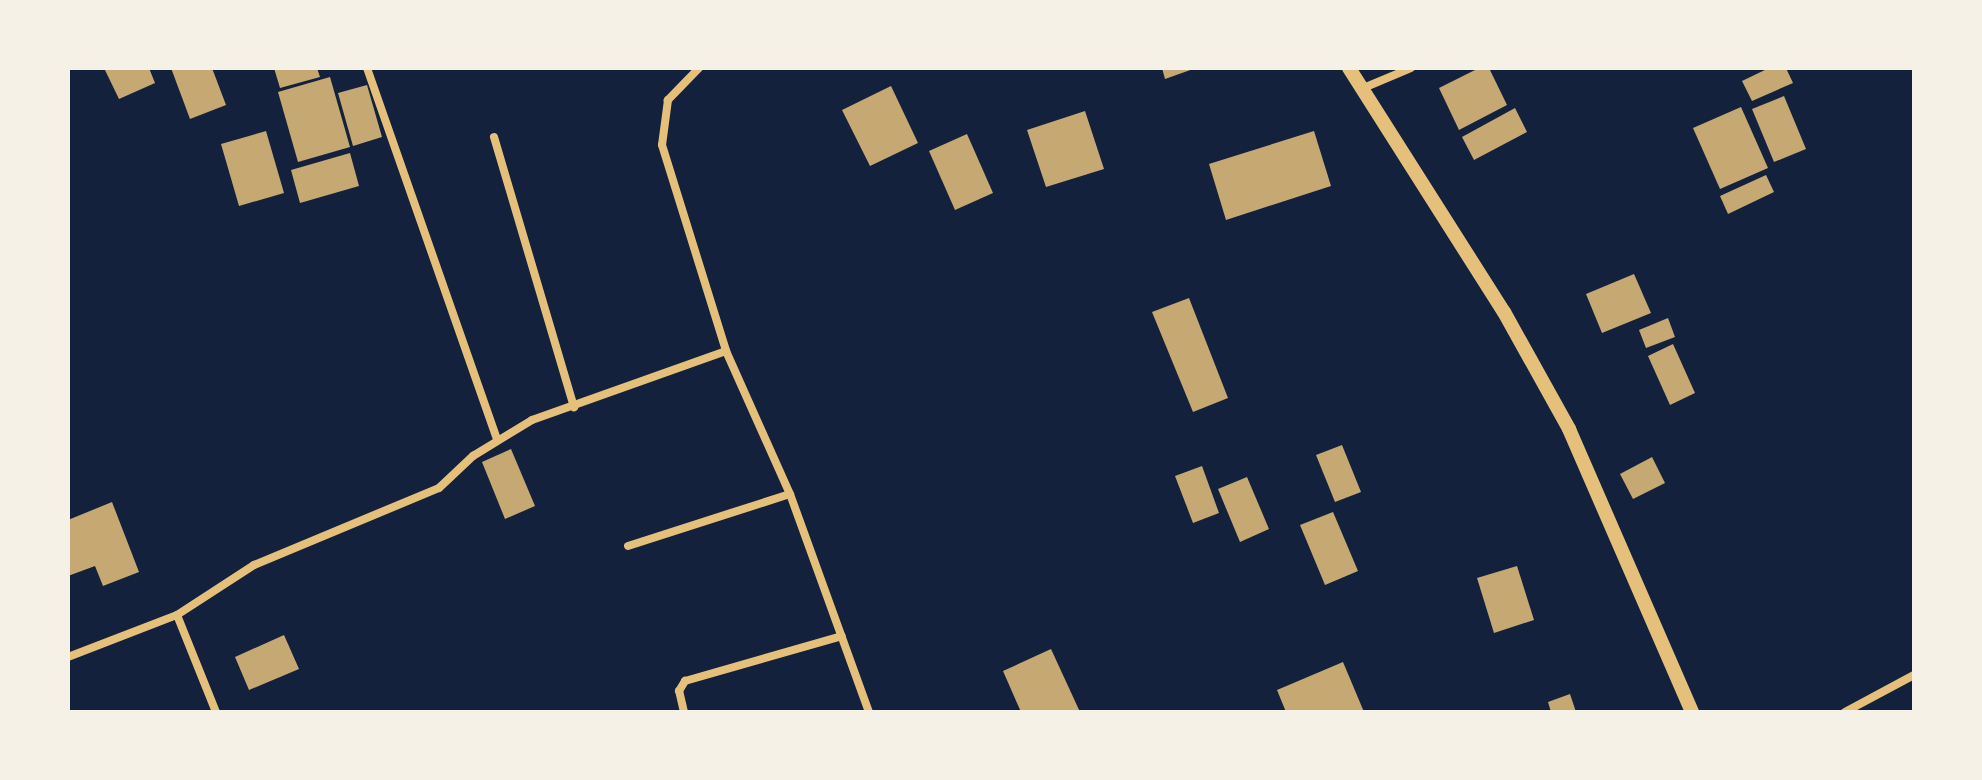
<!DOCTYPE html>
<html>
<head>
<meta charset="utf-8">
<style>
	body { margin:0 }
	#map { position:relative; width:1982px; height:780px; overflow:hidden; background:#14213d; font-family:Signika,sans-serif }
	div>[style] { position:absolute }
	[style*='--x'] { left:calc(var(--x)*1px); top:calc(var(--y)*1px); width:calc(var(--w)*1px); rotate:calc(var(--a)*1deg) }
	.building>* { inset:0; background:#c6a872 }
	.minor>* { height:8px; margin:-4px; padding:0 4px; transform-origin:4px; border-radius:4px; background:#e5c07b }
	.tertiary>* { height:14px; margin:-7px; padding:0 7px; transform-origin:7px; border-radius:7px; background:#e5c07b }
	span { translate:-50% -50%; white-space:nowrap; text-align:center; line-height:1.15; -webkit-text-stroke:6px #f6f1e7; paint-order:stroke }
	.frame { position:absolute; inset:0; border:70px solid #f6f1e7; pointer-events:none }
</style>
</head>
<body>
<div id="map">
	<div class="building">
		<div style="clip-path:polygon(104px 68px,149px 68px,155px 83px,119px 99px)"></div>
		<div style="clip-path:polygon(171px 68px,212px 68px,226px 105px,190px 119px)"></div>
		<div style="clip-path:polygon(274px 68px,317px 68px,320px 77px,280px 88px)"></div>
		<div style="clip-path:polygon(1162px 68px,1196px 68px,1165px 79px)"></div>
		<div style="clip-path:polygon(1479px 68px,1489px 68px,1507px 105px,1459px 130px,1439px 88px)"></div>
		<div style="clip-path:polygon(1769px 68px,1786px 68px,1793px 83px,1752px 101px,1742px 81px)"></div>
		<div style="clip-path:polygon(330px 77px,350px 147px,298px 162px,278px 92px)"></div>
		<div style="clip-path:polygon(367px 85px,382px 137px,353px 146px,338px 93px)"></div>
		<div style="clip-path:polygon(891px 86px,918px 143px,870px 166px,842px 110px)"></div>
		<div style="clip-path:polygon(1784px 96px,1806px 149px,1774px 162px,1752px 109px)"></div>
		<div style="clip-path:polygon(1741px 107px,1768px 168px,1720px 189px,1693px 128px)"></div>
		<div style="clip-path:polygon(1515px 108px,1527px 132px,1474px 160px,1462px 137px)"></div>
		<div style="clip-path:polygon(1085px 111px,1104px 169px,1046px 187px,1027px 130px)"></div>
		<div style="clip-path:polygon(266px 131px,284px 193px,239px 206px,221px 144px)"></div>
		<div style="clip-path:polygon(1314px 131px,1331px 186px,1226px 220px,1209px 164px)"></div>
		<div style="clip-path:polygon(967px 134px,993px 193px,955px 210px,929px 151px)"></div>
		<div style="clip-path:polygon(350px 153px,359px 186px,300px 203px,291px 170px)"></div>
		<div style="clip-path:polygon(1766px 175px,1774px 192px,1728px 214px,1720px 196px)"></div>
		<div style="clip-path:polygon(1634px 274px,1651px 313px,1602px 333px,1586px 294px)"></div>
		<div style="clip-path:polygon(1189px 298px,1228px 398px,1193px 412px,1152px 312px)"></div>
		<div style="clip-path:polygon(1668px 318px,1675px 337px,1646px 348px,1639px 330px)"></div>
		<div style="clip-path:polygon(1673px 344px,1695px 393px,1670px 405px,1648px 356px)"></div>
		<div style="clip-path:polygon(1342px 445px,1361px 492px,1335px 502px,1316px 455px)"></div>
		<div style="clip-path:polygon(511px 449px,535px 506px,505px 519px,482px 462px)"></div>
		<div style="clip-path:polygon(1652px 457px,1665px 483px,1633px 499px,1620px 474px)"></div>
		<div style="clip-path:polygon(1202px 466px,1219px 513px,1193px 523px,1175px 476px)"></div>
		<div style="clip-path:polygon(1247px 477px,1269px 529px,1240px 542px,1218px 489px)"></div>
		<div style="clip-path:polygon(112px 502px,139px 572px,103px 586px,95px 566px,68px 576px,68px 520px)"></div>
		<div style="clip-path:polygon(1333px 512px,1358px 571px,1325px 585px,1300px 525px)"></div>
		<div style="clip-path:polygon(1517px 566px,1534px 620px,1494px 633px,1477px 578px)"></div>
		<div style="clip-path:polygon(284px 635px,299px 669px,249px 690px,235px 657px)"></div>
		<div style="clip-path:polygon(1051px 649px,1080px 712px,1021px 712px,1003px 671px)"></div>
		<div style="clip-path:polygon(1343px 662px,1364px 712px,1286px 712px,1277px 690px)"></div>
		<div style="clip-path:polygon(1570px 694px,1576px 712px,1551px 712px,1548px 702px)"></div>
	</div>
	<div class="minor">
		<div style="--x:367;--y:68;--w:393;--a:70.7"></div>
		<div style="--x:699;--y:68;--w:45;--a:134.1"></div>
		<div style="--x:668;--y:100;--w:45;--a:97.6"></div>
		<div style="--x:662;--y:145;--w:216;--a:72.7"></div>
		<div style="--x:726;--y:351;--w:157;--a:65.9"></div>
		<div style="--x:790;--y:494;--w:232;--a:70.1"></div>
		<div style="--x:1361;--y:89;--w:54;--a:-22.8"></div>
		<div style="--x:494;--y:137;--w:282;--a:73.5"></div>
		<div style="--x:628;--y:546;--w:170;--a:-17.8"></div>
		<div style="--x:177;--y:615;--w:105;--a:68.1"></div>
		<div style="--x:68;--y:657;--w:117;--a:-21.1"></div>
		<div style="--x:177;--y:615;--w:92;--a:-33"></div>
		<div style="--x:254;--y:565;--w:200;--a:-22.6"></div>
		<div style="--x:439;--y:488;--w:47;--a:-43.3"></div>
		<div style="--x:473;--y:456;--w:69;--a:-31.4"></div>
		<div style="--x:532;--y:420;--w:206;--a:-19.6"></div>
		<div style="--x:684;--y:712;--w:22;--a:-103"></div>
		<div style="--x:679;--y:691;--w:12;--a:-59"></div>
		<div style="--x:685;--y:681;--w:163;--a:-16"></div>
		<div style="--x:1845;--y:712;--w:78;--a:-28.2"></div>
	</div>
	<div class="tertiary">
		<div style="--x:1349;--y:68;--w:289;--a:57.6"></div>
		<div style="--x:1504;--y:312;--w:134;--a:60.9"></div>
		<div style="--x:1569;--y:429;--w:309;--a:66.5"></div>
	</div>
	<div class="frame"></div>
</div>
</body>
</html>
